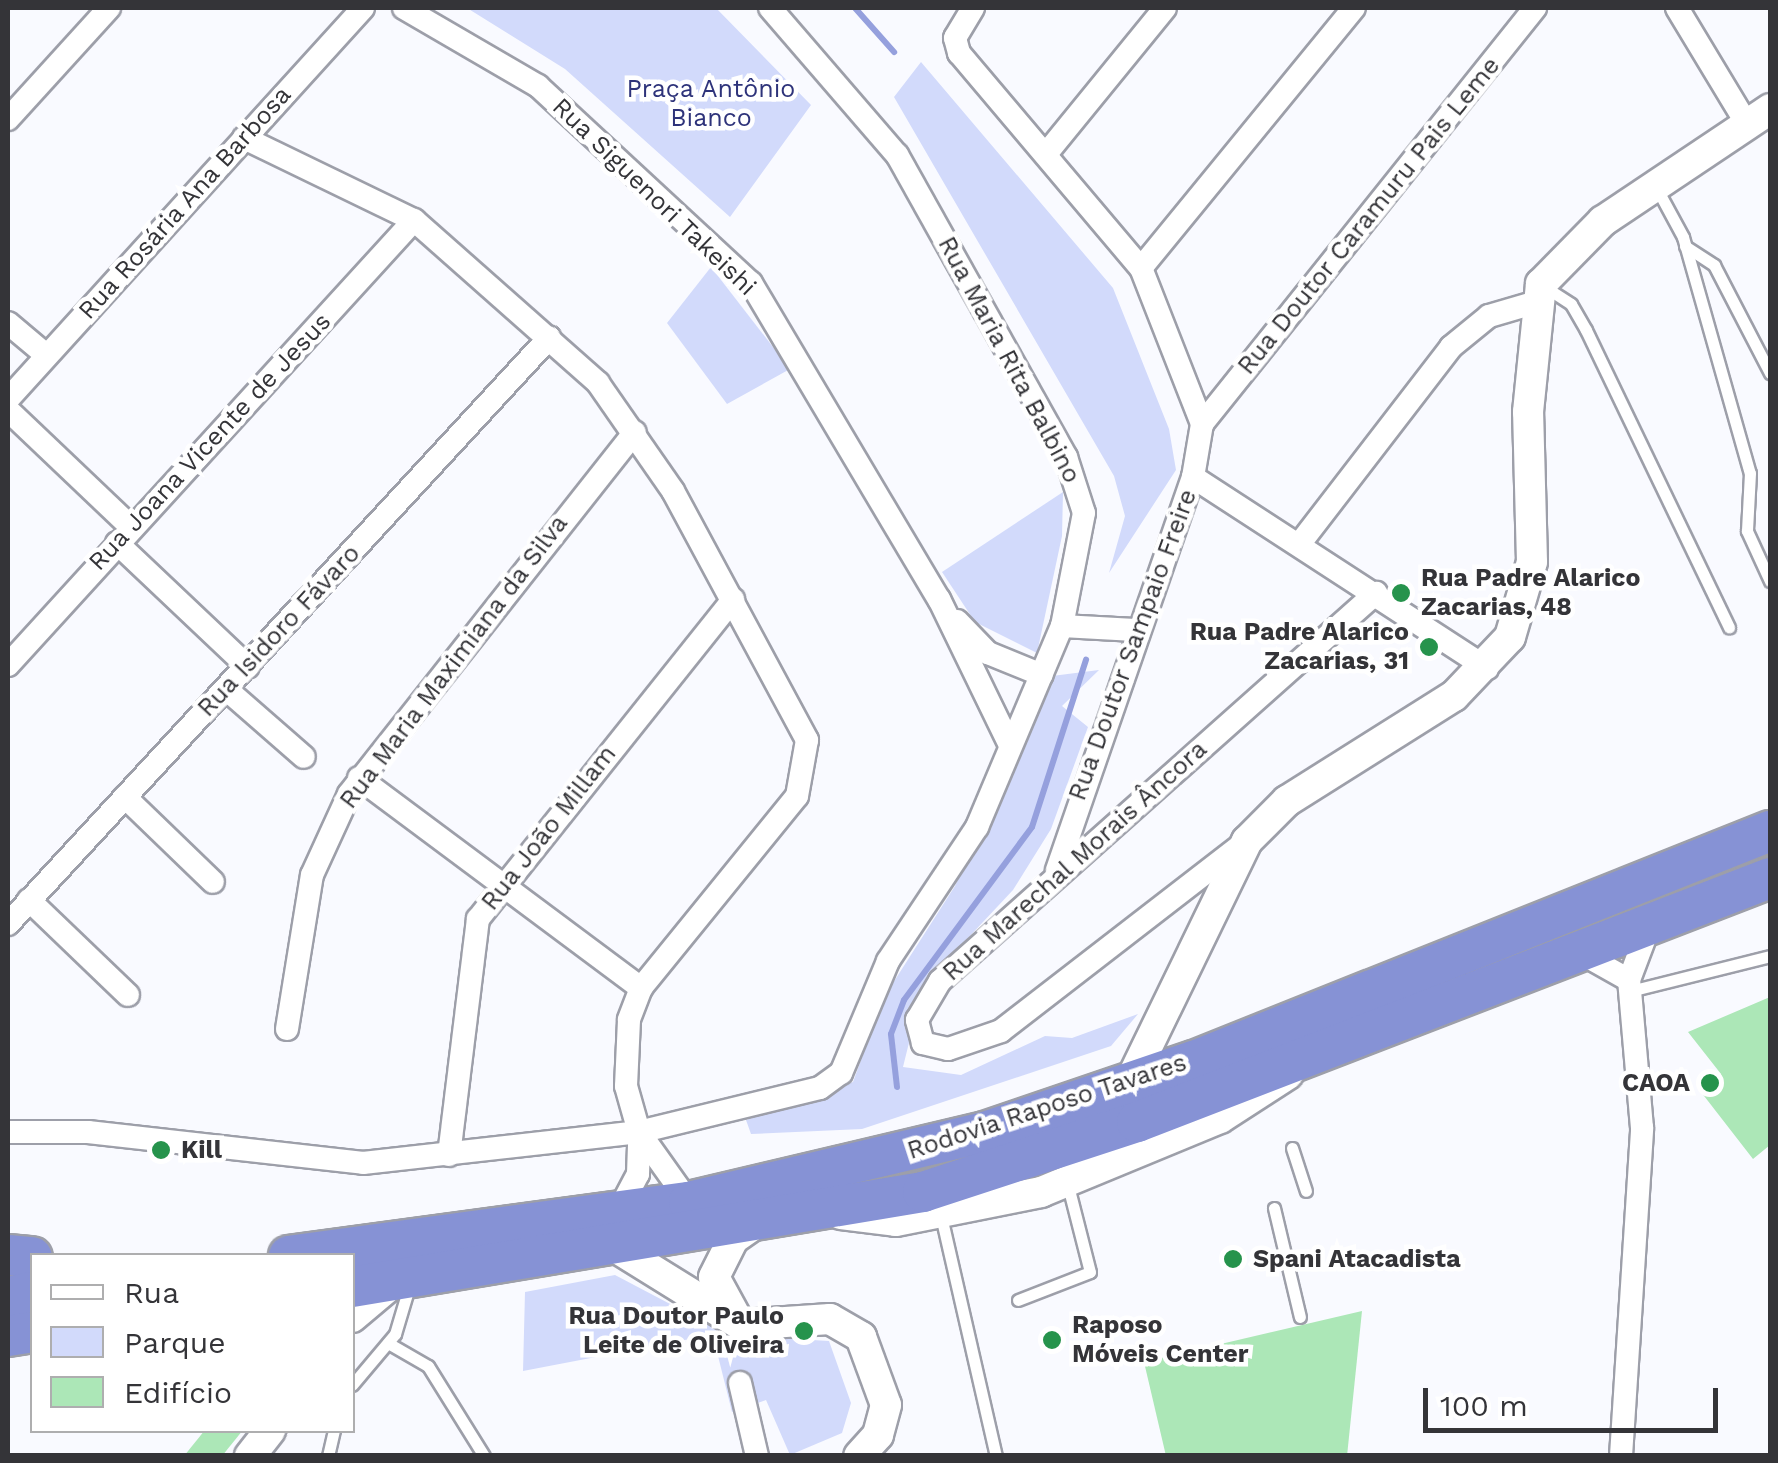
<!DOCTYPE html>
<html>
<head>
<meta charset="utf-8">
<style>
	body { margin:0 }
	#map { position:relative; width:1778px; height:1463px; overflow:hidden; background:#f9faff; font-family:"Work Sans",sans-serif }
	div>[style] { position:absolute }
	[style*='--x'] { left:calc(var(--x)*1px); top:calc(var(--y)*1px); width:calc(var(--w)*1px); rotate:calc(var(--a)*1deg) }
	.green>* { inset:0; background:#d2dafb }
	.stream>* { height:6px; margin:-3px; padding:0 3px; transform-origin:3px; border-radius:3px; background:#95a0dd }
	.building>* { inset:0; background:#ace7b7 }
	.roads { filter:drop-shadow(2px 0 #9d9fa9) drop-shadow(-2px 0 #9d9fa9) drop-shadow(0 2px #9d9fa9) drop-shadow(0 -2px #9d9fa9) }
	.lane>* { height:11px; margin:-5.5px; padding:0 5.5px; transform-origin:5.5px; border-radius:5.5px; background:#fff }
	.street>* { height:22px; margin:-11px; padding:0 11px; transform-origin:11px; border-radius:11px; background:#fff }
	.secondary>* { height:30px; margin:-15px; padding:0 15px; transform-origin:15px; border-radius:15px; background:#fff }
	.highway>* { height:40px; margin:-20px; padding:0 20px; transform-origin:20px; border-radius:20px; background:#8692d5 }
	.dots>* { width:28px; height:28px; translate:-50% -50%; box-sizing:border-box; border:5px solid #fff; border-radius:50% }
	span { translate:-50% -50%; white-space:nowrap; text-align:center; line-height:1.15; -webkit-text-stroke:9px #fff; paint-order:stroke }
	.park-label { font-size:25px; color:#2e337a }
	.street-label { font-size:25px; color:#343438 }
	.poi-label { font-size:25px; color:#343438; font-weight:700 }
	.left { translate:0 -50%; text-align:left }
	.right { translate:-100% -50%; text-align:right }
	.frame { position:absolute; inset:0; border:10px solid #343438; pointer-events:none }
	.legend { position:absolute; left:30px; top:1253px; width:325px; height:180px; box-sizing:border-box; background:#fff; border:2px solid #aeaeaf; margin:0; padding:12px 18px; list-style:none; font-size:30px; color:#343438 }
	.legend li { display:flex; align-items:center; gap:20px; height:50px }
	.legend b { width:50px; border:2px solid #aeaeaf }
	.scale { position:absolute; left:1423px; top:1388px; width:295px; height:45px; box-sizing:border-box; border:5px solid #343438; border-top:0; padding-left:12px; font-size:30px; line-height:35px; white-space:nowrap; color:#343438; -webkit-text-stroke:8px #fff; paint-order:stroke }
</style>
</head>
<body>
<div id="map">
	<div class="green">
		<div style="clip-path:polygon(467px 8px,716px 8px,811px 105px,730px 217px,565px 69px)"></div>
		<div style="clip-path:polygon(921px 62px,1113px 288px,1169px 429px,1176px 470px,1109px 573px,1125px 516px,1114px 476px,894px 97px)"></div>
		<div style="clip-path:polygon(711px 267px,790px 369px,727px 404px,667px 323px)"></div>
		<div style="clip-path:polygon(1063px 492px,1062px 536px,1037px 653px,975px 622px,942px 572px)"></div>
		<div style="clip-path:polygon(1099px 670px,1062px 706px,1088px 727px,1051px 829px,1013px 890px,923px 986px,903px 1067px,961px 1075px,1045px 1036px,1072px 1038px,1138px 1014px,1111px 1046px,862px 1129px,751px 1134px,746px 1120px,853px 1082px,884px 997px,955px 886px,1052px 676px)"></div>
		<div style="clip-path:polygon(615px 1275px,729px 1335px,829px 1341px,851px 1403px,842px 1433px,790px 1455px,766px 1400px,732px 1412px,715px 1344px,690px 1339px,523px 1371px,525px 1292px)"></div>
	</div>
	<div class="stream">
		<div style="--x:855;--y:8;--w:59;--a:48.4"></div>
		<div style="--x:897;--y:1087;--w:53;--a:-96.5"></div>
		<div style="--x:891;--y:1034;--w:36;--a:-69"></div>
		<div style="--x:904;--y:1000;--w:215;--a:-53.5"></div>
		<div style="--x:1032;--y:827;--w:176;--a:-72.1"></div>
	</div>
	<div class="building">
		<div style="clip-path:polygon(1770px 997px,1770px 1145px,1753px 1159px,1701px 1092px,1721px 1074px,1688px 1032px)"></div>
		<div style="clip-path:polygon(1362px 1311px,1347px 1456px,1166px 1456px,1144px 1362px)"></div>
		<div style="clip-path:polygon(205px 1430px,243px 1430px,222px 1456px,184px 1456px)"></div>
	</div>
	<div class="roads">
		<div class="lane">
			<div style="--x:1656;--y:187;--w:57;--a:61.6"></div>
			<div style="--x:1683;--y:237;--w:245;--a:74.2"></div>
			<div style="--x:1750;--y:473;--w:58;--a:93"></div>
			<div style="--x:1747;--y:531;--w:55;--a:65.3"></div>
			<div style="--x:1685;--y:246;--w:35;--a:33"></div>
			<div style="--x:1714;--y:265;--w:122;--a:62.6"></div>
			<div style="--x:1545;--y:287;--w:31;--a:33"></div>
			<div style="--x:1571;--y:304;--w:30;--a:60"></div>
			<div style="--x:1586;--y:330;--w:330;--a:64.3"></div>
			<div style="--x:1630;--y:991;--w:144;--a:-14"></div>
			<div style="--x:1292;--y:1148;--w:45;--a:72"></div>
			<div style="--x:1274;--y:1208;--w:112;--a:76.6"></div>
			<div style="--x:941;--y:1216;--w:246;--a:77.1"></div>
			<div style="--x:1018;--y:1300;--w:77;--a:-21.3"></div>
			<div style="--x:1090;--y:1272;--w:93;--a:-104.3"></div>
			<div style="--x:388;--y:1343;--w:46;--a:29.9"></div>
			<div style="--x:428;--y:1366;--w:106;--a:58.1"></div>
			<div style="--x:352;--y:1385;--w:67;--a:-49.9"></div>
			<div style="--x:395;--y:1334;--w:49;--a:-73.4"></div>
			<div style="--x:328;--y:1456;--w:27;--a:-77"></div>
		</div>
		<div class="street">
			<div style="--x:404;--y:8;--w:155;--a:30.2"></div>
			<div style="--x:538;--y:86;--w:290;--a:42.8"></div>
			<div style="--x:751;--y:283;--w:368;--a:59.3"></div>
			<div style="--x:939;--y:599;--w:160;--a:64.1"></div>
			<div style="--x:973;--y:8;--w:35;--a:121"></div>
			<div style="--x:955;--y:38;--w:16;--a:75"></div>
			<div style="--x:959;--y:53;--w:282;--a:49.8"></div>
			<div style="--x:1141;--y:268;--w:168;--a:68.6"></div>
			<div style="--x:1202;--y:424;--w:54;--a:99.6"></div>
			<div style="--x:1193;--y:477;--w:416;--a:109.1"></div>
			<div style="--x:1677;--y:8;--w:135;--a:58.9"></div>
			<div style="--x:8;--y:119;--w:150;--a:-47.7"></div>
			<div style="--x:244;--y:138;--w:189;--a:25.8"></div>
			<div style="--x:414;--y:220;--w:246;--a:41.5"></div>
			<div style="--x:598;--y:383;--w:131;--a:55.2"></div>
			<div style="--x:673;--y:491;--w:283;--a:61.7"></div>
			<div style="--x:807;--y:740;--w:57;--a:100.1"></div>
			<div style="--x:797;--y:796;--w:247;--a:129.1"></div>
			<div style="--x:641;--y:988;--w:34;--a:111"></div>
			<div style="--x:629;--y:1020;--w:66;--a:92.6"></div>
			<div style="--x:626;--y:1086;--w:48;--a:74.2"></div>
			<div style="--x:639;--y:1132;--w:86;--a:54.5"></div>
			<div style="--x:1046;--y:154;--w:188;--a:-50.8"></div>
			<div style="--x:1141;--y:268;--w:336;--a:-50.7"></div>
			<div style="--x:8;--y:323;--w:50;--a:40.1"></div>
			<div style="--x:8;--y:399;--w:528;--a:-47.76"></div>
			<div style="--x:8;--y:410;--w:170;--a:43.6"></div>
			<div style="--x:1202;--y:424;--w:533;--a:-51.32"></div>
			<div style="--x:1193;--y:477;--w:351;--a:33"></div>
			<div style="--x:1301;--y:542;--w:246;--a:-52.4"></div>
			<div style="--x:1451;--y:347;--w:49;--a:-39.2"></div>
			<div style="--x:1489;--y:316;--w:50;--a:-16.3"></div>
			<div style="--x:117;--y:543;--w:180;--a:43.4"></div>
			<div style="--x:957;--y:621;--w:45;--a:45.9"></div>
			<div style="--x:988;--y:653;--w:58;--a:22.2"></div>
			<div style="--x:1062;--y:626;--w:73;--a:3.1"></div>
			<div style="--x:8;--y:665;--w:602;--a:-47.62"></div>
			<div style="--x:226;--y:689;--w:103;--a:41.1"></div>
			<div style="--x:359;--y:778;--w:352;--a:36.7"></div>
			<div style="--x:125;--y:797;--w:122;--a:44"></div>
			<div style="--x:1244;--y:843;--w:307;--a:142.3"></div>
			<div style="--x:1001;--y:1031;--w:56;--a:161.2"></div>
			<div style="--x:948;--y:1049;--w:26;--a:-167"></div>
			<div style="--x:923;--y:1043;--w:24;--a:-105"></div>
			<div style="--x:917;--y:1020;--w:45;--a:-59.5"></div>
			<div style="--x:940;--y:981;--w:584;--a:-41.67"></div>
			<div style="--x:29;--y:900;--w:137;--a:43.8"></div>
			<div style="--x:8;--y:924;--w:798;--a:-47.29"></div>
			<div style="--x:1579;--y:952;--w:57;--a:29.2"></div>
			<div style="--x:287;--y:1029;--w:156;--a:-80.8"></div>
			<div style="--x:312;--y:875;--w:89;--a:-65.4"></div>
			<div style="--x:349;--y:794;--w:461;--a:-51.7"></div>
			<div style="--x:8;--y:1132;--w:80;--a:0"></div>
			<div style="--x:88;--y:1132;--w:277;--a:6.4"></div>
			<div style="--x:363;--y:1163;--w:278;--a:-6.4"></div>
			<div style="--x:639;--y:1132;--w:186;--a:-13.7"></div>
			<div style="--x:820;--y:1088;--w:26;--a:-36"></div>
			<div style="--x:841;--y:1073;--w:121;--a:-67.2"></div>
			<div style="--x:888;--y:961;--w:161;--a:-56.4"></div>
			<div style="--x:977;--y:827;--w:218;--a:-67.1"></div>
			<div style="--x:1062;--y:626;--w:115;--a:-79"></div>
			<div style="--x:1084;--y:513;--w:59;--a:-107.8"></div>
			<div style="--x:1066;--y:457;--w:346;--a:-119.2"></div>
			<div style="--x:897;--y:155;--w:194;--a:-130.8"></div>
			<div style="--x:449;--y:1155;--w:238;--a:-83"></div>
			<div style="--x:478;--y:919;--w:409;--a:-51.4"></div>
			<div style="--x:618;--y:1212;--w:43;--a:-62.2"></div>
			<div style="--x:638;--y:1174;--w:38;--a:-88"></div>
			<div style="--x:740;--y:1383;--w:75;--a:76.9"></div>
			<div style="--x:1621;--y:1456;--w:329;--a:-86.3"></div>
			<div style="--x:1642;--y:1128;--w:149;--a:-95"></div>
			<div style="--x:1629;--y:980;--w:60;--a:-69.4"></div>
		</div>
		<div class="secondary">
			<div style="--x:1130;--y:1082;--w:268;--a:-64.1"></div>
			<div style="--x:1247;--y:841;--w:57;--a:-45"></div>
			<div style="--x:1287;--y:801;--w:197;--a:-32.2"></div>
			<div style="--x:1454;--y:696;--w:81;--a:-46.5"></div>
			<div style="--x:1510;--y:637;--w:78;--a:-73.7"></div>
			<div style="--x:1532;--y:562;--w:150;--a:-91.5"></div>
			<div style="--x:1528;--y:412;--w:129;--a:-84.2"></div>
			<div style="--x:1541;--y:284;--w:88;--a:-45.5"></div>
			<div style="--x:1603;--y:221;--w:201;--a:-33.8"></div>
			<div style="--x:841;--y:1214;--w:55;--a:7.3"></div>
			<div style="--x:896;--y:1221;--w:148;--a:-11.3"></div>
			<div style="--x:1041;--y:1192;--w:194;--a:-22.5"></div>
			<div style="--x:1220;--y:1118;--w:81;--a:-32.9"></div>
			<div style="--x:617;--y:1248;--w:146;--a:31.8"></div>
			<div style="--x:741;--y:1325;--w:89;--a:-3.9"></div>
			<div style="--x:830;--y:1319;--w:36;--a:30"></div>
			<div style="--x:861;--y:1337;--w:72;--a:69.8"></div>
			<div style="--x:886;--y:1405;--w:31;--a:105"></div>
			<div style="--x:878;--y:1435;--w:28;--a:132"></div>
			<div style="--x:352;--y:1317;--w:57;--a:-40.1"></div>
			<div style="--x:739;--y:1323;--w:52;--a:-118.5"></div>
			<div style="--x:714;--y:1277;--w:42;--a:-63.4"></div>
			<div style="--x:733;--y:1239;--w:21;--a:-35"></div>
			<div style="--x:250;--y:1456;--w:33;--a:-52"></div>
		</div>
		<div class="highway">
			<div style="--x:8;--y:1255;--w:24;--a:5"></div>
			<div style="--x:289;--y:1256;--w:404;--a:-7.7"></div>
			<div style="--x:689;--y:1202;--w:304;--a:-13.3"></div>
			<div style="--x:985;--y:1132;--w:221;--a:-18.8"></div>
			<div style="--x:1194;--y:1061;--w:620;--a:-21.77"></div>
			<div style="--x:352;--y:1287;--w:579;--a:-9.45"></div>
			<div style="--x:923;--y:1192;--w:225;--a:-18.1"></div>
			<div style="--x:1137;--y:1122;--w:678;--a:-21.08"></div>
			<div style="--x:8;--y:1297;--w:25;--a:-12"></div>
			<div style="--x:8;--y:1336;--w:24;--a:-9"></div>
		</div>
	</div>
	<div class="dots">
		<div style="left:1401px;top:593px;background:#26934c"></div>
		<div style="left:1429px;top:647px;background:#26934c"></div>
		<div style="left:1710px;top:1083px;background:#26934c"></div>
		<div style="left:161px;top:1150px;background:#26934c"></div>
		<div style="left:1233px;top:1259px;background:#26934c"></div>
		<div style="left:804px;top:1331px;background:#26934c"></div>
		<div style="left:1052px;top:1340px;background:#26934c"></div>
	</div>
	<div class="park-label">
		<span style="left:711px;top:104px">Praça Antônio<br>Bianco</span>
	</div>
	<div class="street-label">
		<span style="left:654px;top:197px;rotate:44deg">Rua Siguenori Takeishi</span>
		<span style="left:185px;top:203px;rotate:-48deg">Rua Rosária Ana Barbosa</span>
		<span style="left:1369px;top:216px;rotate:-51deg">Rua Doutor Caramuru Pais Leme</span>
		<span style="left:1009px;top:360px;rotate:62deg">Rua Maria Rita Balbino</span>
		<span style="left:210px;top:442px;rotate:-47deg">Rua Joana Vicente de Jesus</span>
		<span style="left:279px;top:631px;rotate:-47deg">Rua Isidoro Fávaro</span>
		<span style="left:1133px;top:645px;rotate:-70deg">Rua Doutor Sampaio Freire</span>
		<span style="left:454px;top:662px;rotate:-53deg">Rua Maria Maximiana da Silva</span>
		<span style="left:549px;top:828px;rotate:-52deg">Rua João Millam</span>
		<span style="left:1075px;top:861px;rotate:-42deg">Rua Marechal Morais Âncora</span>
		<span style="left:1047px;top:1107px;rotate:-18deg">Rodovia Raposo Tavares</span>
	</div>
	<div class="poi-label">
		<span class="left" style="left:1421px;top:593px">Rua Padre Alarico<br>Zacarias, 48</span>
		<span class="right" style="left:1409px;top:647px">Rua Padre Alarico<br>Zacarias, 31</span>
		<span class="right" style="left:1690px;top:1083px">CAOA</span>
		<span class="left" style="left:181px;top:1150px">Kill</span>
		<span class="left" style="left:1253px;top:1259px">Spani Atacadista</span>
		<span class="right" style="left:784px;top:1331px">Rua Doutor Paulo<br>Leite de Oliveira</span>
		<span class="left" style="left:1072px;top:1340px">Raposo<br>Móveis Center</span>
	</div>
	<div class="frame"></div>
	<ul class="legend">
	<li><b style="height:12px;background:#fff"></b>Rua</li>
	<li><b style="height:28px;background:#d2dafb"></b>Parque</li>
	<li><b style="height:28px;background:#ace7b7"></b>Edifício</li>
	</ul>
	<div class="scale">100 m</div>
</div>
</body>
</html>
